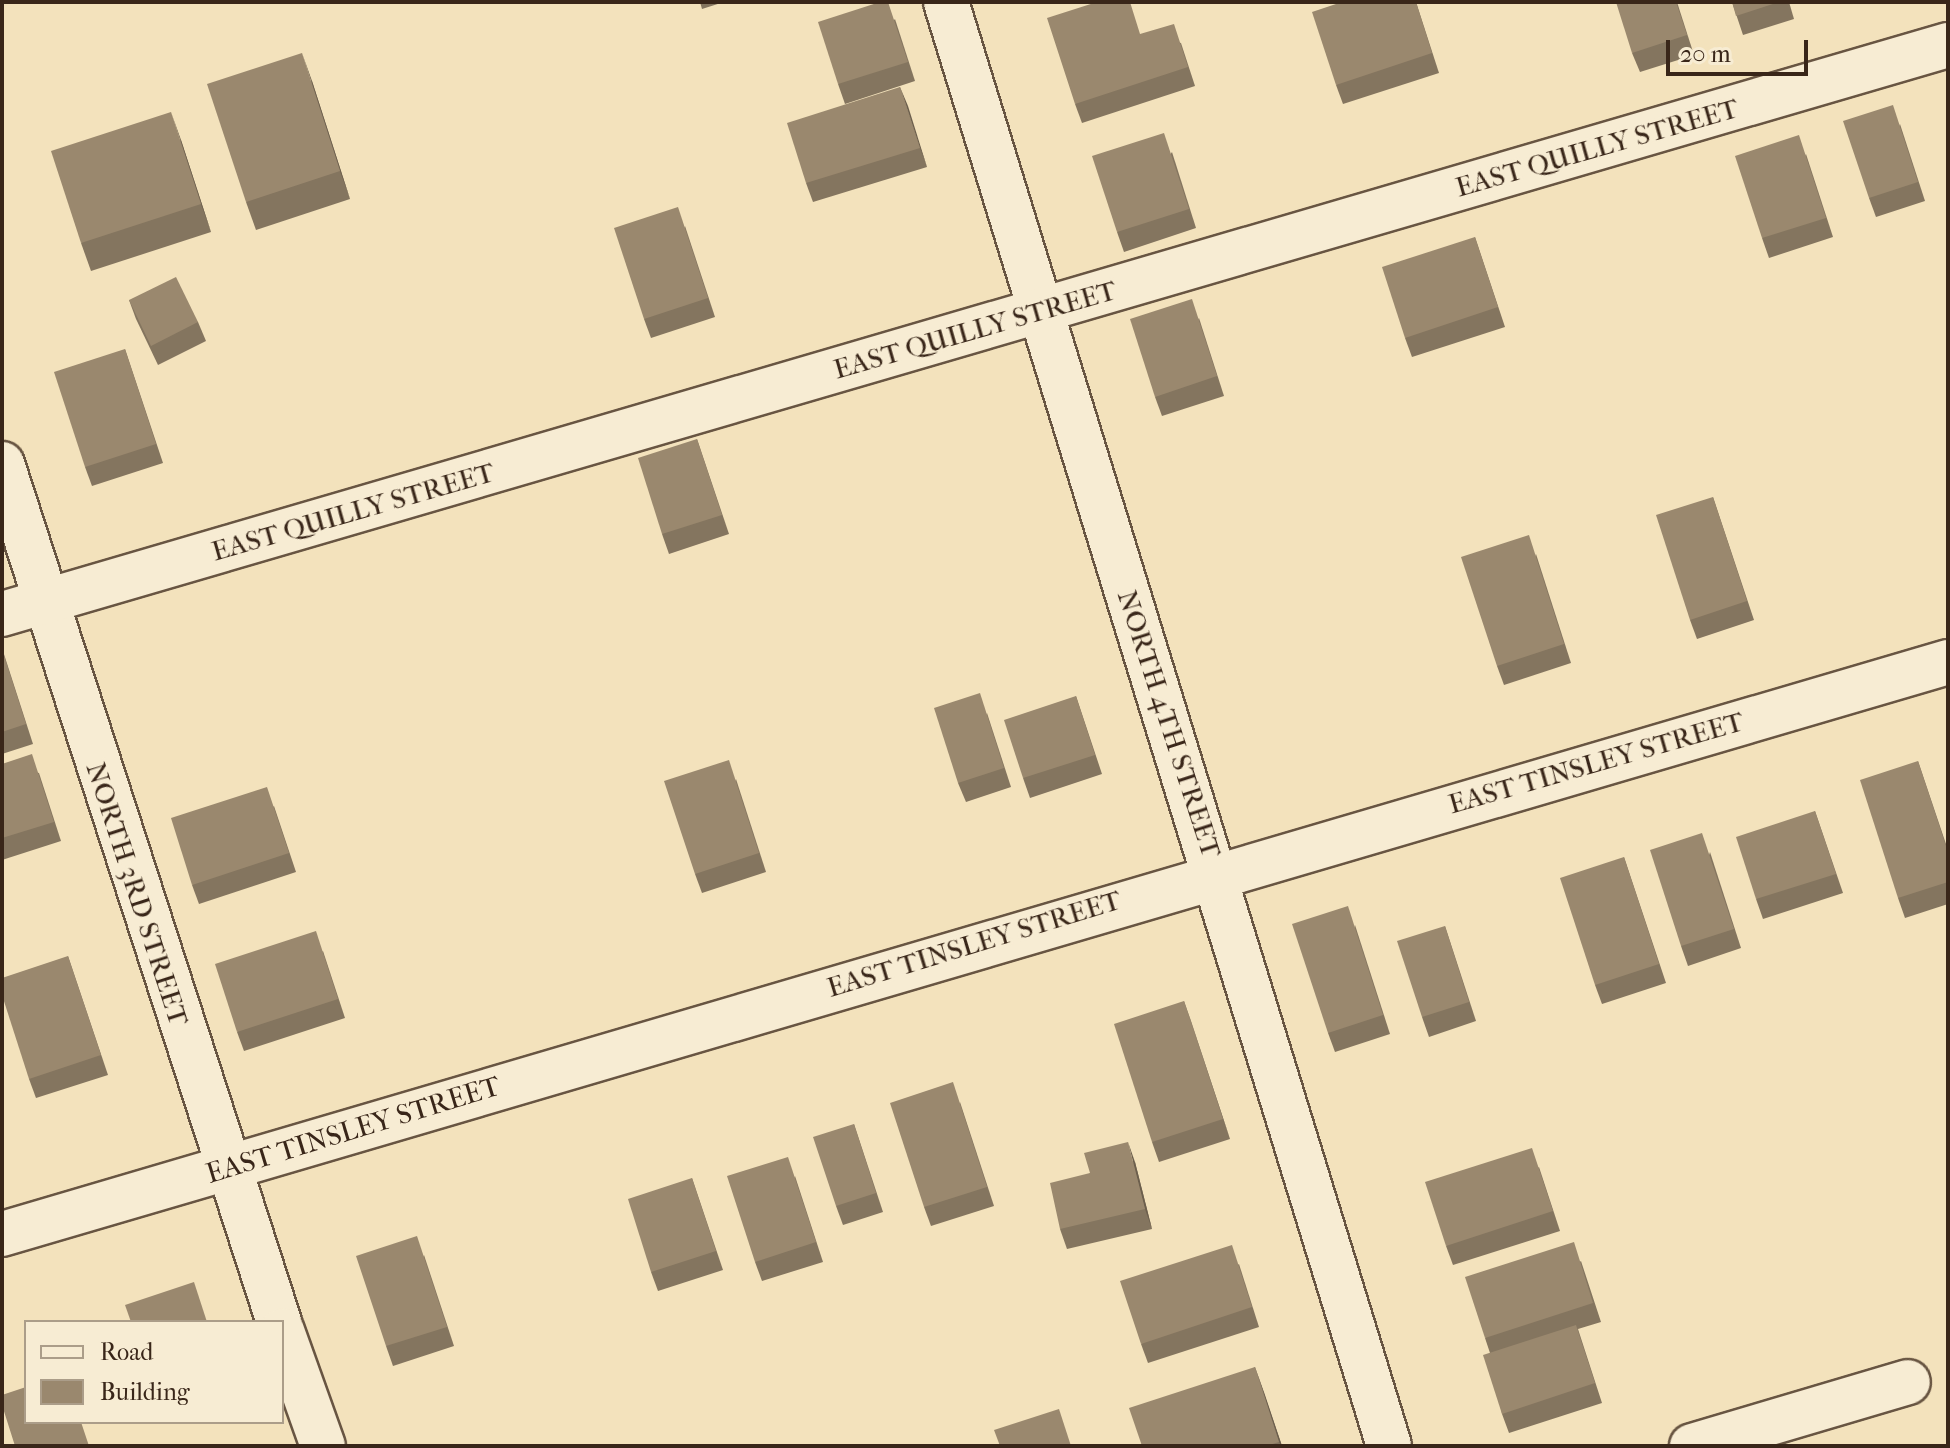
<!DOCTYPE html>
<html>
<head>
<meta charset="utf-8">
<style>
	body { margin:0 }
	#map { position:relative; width:1950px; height:1448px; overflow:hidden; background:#f3e2bc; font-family:"IM FELL French Canon",serif }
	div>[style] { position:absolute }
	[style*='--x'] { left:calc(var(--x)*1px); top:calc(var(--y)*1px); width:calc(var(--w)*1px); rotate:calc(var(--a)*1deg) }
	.roads { filter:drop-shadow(2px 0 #685542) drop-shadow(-2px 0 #685542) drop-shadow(0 2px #685542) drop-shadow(0 -2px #685542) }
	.street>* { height:44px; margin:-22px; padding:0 22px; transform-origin:22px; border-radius:22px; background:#f7ecd3 }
	.wall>* { inset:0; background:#84755f }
	.shaded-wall>* { inset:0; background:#6c5f4d }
	.building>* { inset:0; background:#9a886e }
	span { translate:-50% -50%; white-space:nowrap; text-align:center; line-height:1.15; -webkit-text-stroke:6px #f7ecd3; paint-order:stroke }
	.street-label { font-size:28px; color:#392619 }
	.frame { position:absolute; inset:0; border:4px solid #392619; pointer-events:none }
	.legend { position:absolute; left:24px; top:1320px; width:260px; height:104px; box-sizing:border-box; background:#f7ecd3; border:2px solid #ab9d89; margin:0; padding:10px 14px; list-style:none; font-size:24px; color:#392619 }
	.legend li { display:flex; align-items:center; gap:16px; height:40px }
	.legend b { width:40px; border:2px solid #ab9d89 }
	.scale { position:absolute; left:1666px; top:40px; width:142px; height:36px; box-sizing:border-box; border:4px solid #392619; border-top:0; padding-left:10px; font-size:24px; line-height:28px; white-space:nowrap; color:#392619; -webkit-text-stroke:6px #f7ecd3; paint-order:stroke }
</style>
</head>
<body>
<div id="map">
	<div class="roads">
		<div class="street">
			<div style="--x:946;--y:2;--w:1510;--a:72.94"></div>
			<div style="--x:2;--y:464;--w:902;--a:72.11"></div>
			<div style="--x:2;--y:614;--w:2027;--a:-16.3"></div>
			<div style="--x:2;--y:1234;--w:2028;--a:-16.38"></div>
			<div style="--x:282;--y:1331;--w:122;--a:70.4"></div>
			<div style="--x:1692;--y:1446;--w:225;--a:-16.5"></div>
		</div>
	</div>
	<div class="wall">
		<div style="clip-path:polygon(700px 2px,724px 2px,702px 9px)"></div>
		<div style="clip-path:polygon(1416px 2px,1439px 73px,1343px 104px,1336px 85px)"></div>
		<div style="clip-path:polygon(1677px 2px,1694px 55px,1640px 72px,1632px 53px)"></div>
		<div style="clip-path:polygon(1732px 2px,1789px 2px,1794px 19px,1743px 35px)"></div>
		<div style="clip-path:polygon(895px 19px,915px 81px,845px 104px,838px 84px)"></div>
		<div style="clip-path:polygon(1141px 34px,1181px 43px,1195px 86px,1082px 123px,1075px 104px)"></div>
		<div style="clip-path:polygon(312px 81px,350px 199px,256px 230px,246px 202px)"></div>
		<div style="clip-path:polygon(900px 87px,927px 167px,813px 202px,806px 183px)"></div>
		<div style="clip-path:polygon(1900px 124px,1925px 201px,1876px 217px,1869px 198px)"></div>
		<div style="clip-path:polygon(181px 140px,211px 232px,91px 271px,81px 243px)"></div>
		<div style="clip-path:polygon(1172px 152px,1196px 228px,1124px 252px,1117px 232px)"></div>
		<div style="clip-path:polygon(1806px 154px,1833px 237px,1769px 258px,1762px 238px)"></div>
		<div style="clip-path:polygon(685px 226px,715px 317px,651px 338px,644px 319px)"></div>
		<div style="clip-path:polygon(1475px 237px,1505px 327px,1412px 357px,1405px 338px)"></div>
		<div style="clip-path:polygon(129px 300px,198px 322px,206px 341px,158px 365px,136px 319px)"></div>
		<div style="clip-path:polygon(1199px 318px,1224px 396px,1162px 416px,1155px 397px)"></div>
		<div style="clip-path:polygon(125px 349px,163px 463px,92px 486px,85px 467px)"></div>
		<div style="clip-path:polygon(697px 439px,729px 534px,669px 554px,662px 534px)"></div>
		<div style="clip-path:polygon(1713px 497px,1754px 620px,1697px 639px,1690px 620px)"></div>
		<div style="clip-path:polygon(1536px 554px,1571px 663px,1504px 685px,1497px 666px)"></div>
		<div style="clip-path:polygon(2px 648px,33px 744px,2px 754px)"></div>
		<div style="clip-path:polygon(1076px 696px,1102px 774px,1030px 798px,1023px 778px)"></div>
		<div style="clip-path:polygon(987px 713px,1011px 787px,966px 802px,958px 783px)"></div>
		<div style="clip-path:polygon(1918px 761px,1948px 850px,1948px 904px,1905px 918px,1898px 898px)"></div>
		<div style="clip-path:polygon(2px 764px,39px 773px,61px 841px,2px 860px)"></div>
		<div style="clip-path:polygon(736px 779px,766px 872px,702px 893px,695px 874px)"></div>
		<div style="clip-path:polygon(274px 806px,296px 872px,199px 904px,192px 885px)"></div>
		<div style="clip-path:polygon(1815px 811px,1843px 893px,1763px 919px,1756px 899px)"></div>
		<div style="clip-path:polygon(1710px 852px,1741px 948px,1688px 966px,1681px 946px)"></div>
		<div style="clip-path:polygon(1624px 857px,1666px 983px,1602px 1004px,1595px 985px)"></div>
		<div style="clip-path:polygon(1355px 925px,1390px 1034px,1335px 1052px,1328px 1033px)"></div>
		<div style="clip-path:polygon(1445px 926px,1476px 1021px,1429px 1037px,1422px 1017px)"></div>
		<div style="clip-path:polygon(323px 951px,345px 1018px,244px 1051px,237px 1032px)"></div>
		<div style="clip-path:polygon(68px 956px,108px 1075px,36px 1098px,29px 1079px)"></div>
		<div style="clip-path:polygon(1184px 1001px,1230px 1139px,1159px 1162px,1152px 1142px)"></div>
		<div style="clip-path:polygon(960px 1102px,994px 1206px,931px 1226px,924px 1207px)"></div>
		<div style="clip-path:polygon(854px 1124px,883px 1212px,843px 1225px,836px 1206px)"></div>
		<div style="clip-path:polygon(1135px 1162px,1152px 1229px,1067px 1249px,1060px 1229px,1090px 1173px)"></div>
		<div style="clip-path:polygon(1539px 1167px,1560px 1231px,1453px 1265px,1446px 1246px)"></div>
		<div style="clip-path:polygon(795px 1176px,823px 1262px,762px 1281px,755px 1262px)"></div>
		<div style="clip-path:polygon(692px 1178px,723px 1270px,658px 1291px,651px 1272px)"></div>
		<div style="clip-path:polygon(424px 1255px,454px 1346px,393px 1366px,386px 1346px)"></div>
		<div style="clip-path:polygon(1581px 1261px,1601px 1322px,1578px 1329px,1602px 1403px,1509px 1433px,1502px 1414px,1490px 1353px,1485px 1338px)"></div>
		<div style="clip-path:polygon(1239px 1264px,1259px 1327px,1148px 1363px,1141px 1344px)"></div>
		<div style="clip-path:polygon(1255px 1367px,1282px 1446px,1142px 1446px)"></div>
	</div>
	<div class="shaded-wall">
		<div style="clip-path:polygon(302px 53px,312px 81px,350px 199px,340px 171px)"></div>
		<div style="clip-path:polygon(900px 87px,908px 106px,927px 167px,920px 148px)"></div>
		<div style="clip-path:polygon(171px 112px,181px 140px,211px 232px,201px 204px)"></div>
		<div style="clip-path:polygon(1184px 1001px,1191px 1021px,1230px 1139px,1223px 1119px)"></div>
		<div style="clip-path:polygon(1128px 1142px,1135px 1162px,1152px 1229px,1145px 1209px)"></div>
		<div style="clip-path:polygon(1255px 1367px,1265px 1395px,1282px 1446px,1279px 1442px)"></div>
	</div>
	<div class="building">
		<div style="clip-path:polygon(880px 2px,888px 2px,908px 62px,838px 84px,818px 22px)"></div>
		<div style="clip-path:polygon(1097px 2px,1130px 2px,1140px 34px,1174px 24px,1188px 67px,1075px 104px,1047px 18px)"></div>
		<div style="clip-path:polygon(1342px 2px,1416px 2px,1432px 53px,1336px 85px,1312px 12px)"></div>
		<div style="clip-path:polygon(1616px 2px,1676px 2px,1687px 35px,1632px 53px)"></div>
		<div style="clip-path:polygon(1732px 2px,1779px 2px,1736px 16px)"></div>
		<div style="clip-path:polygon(302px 53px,340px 171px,246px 202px,207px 84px)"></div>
		<div style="clip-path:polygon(900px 87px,920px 148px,806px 183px,787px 123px)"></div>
		<div style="clip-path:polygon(1893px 105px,1918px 182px,1869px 198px,1843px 121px)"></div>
		<div style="clip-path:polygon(171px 112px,201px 204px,81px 243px,51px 151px)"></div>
		<div style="clip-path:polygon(1164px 133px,1189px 209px,1117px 232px,1092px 156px)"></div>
		<div style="clip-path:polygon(1799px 135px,1826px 218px,1762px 238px,1735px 156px)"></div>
		<div style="clip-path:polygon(678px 207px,708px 298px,644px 319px,614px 228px)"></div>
		<div style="clip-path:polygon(1475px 237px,1498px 307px,1405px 338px,1382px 267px)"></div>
		<div style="clip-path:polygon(176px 277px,198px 322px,151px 346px,129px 300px)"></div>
		<div style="clip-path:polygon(1192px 299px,1217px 376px,1155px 397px,1130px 319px)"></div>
		<div style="clip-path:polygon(125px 349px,156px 444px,85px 467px,54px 372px)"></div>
		<div style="clip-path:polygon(697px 439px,722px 515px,662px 534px,638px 458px)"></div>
		<div style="clip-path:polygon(1713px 497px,1747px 601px,1690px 620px,1656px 515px)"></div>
		<div style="clip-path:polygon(1529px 535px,1564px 644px,1497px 666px,1461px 557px)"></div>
		<div style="clip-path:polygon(2px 649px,26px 724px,2px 732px)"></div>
		<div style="clip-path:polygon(980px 693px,1004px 768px,958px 783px,934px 708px)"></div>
		<div style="clip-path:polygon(1076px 696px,1095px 755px,1023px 778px,1004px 720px)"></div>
		<div style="clip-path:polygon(32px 754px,54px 822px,2px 838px,2px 764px)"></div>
		<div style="clip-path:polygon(729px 760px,759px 853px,695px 874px,664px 781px)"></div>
		<div style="clip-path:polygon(1918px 761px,1948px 852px,1948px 882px,1898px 898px,1860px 780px)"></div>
		<div style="clip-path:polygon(267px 787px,289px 853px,192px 885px,171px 818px)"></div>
		<div style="clip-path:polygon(1815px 811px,1836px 874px,1756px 899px,1736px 837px)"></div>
		<div style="clip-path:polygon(1702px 833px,1734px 929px,1681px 946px,1650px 850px)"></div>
		<div style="clip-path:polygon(1624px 857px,1659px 964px,1595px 985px,1560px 878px)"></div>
		<div style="clip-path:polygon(1348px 906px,1383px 1015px,1328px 1033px,1292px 924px)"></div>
		<div style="clip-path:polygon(1445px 926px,1469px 1002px,1422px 1017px,1397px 941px)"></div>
		<div style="clip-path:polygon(316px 931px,338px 999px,237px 1032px,215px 964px)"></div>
		<div style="clip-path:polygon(68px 956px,101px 1055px,29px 1079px,2px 995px,2px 978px)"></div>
		<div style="clip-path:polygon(1184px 1001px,1223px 1119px,1152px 1142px,1114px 1024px)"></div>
		<div style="clip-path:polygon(953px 1082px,987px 1187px,924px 1207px,890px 1103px)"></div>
		<div style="clip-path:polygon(854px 1124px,876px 1193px,836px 1206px,813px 1137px)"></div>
		<div style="clip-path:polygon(1128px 1142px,1145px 1209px,1060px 1229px,1050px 1183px,1090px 1173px,1084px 1153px)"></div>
		<div style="clip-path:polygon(1532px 1148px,1553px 1211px,1446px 1246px,1425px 1182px)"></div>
		<div style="clip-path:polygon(788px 1157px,816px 1242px,755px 1262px,727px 1176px)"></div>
		<div style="clip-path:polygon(692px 1178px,716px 1251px,651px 1272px,628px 1199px)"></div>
		<div style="clip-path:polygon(417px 1236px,447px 1327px,386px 1346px,356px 1256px)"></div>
		<div style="clip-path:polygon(1574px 1242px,1593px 1303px,1485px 1338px,1465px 1277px)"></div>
		<div style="clip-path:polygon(1232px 1245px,1252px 1307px,1141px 1344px,1120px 1281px)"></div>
		<div style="clip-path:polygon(194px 1282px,207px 1322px,131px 1322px,125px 1305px)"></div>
		<div style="clip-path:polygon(1576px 1325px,1595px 1383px,1502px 1414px,1483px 1355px)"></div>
		<div style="clip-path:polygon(1255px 1367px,1279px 1442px,1266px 1446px,1142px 1446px,1129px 1408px)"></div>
		<div style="clip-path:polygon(26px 1387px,26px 1422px,81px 1422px,89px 1446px,15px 1446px,2px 1405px,2px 1395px)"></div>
		<div style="clip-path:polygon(1059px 1409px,1071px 1446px,1000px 1446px,994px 1430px)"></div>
	</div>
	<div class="street-label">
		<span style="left:1597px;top:148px;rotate:-16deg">EAST QUILLY STREET</span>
		<span style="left:975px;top:330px;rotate:-16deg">EAST QUILLY STREET</span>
		<span style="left:353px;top:512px;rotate:-16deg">EAST QUILLY STREET</span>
		<span style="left:1169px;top:724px;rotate:72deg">NORTH 4TH STREET</span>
		<span style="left:1596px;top:763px;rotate:-16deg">EAST TINSLEY STREET</span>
		<span style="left:137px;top:894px;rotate:72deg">NORTH 3RD STREET</span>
		<span style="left:974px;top:944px;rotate:-17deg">EAST TINSLEY STREET</span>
		<span style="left:353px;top:1130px;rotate:-17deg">EAST TINSLEY STREET</span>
	</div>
	<div class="frame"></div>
	<ul class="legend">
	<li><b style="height:10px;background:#f7ecd3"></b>Road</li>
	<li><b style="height:22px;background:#9a886e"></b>Building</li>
	</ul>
	<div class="scale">20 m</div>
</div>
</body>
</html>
